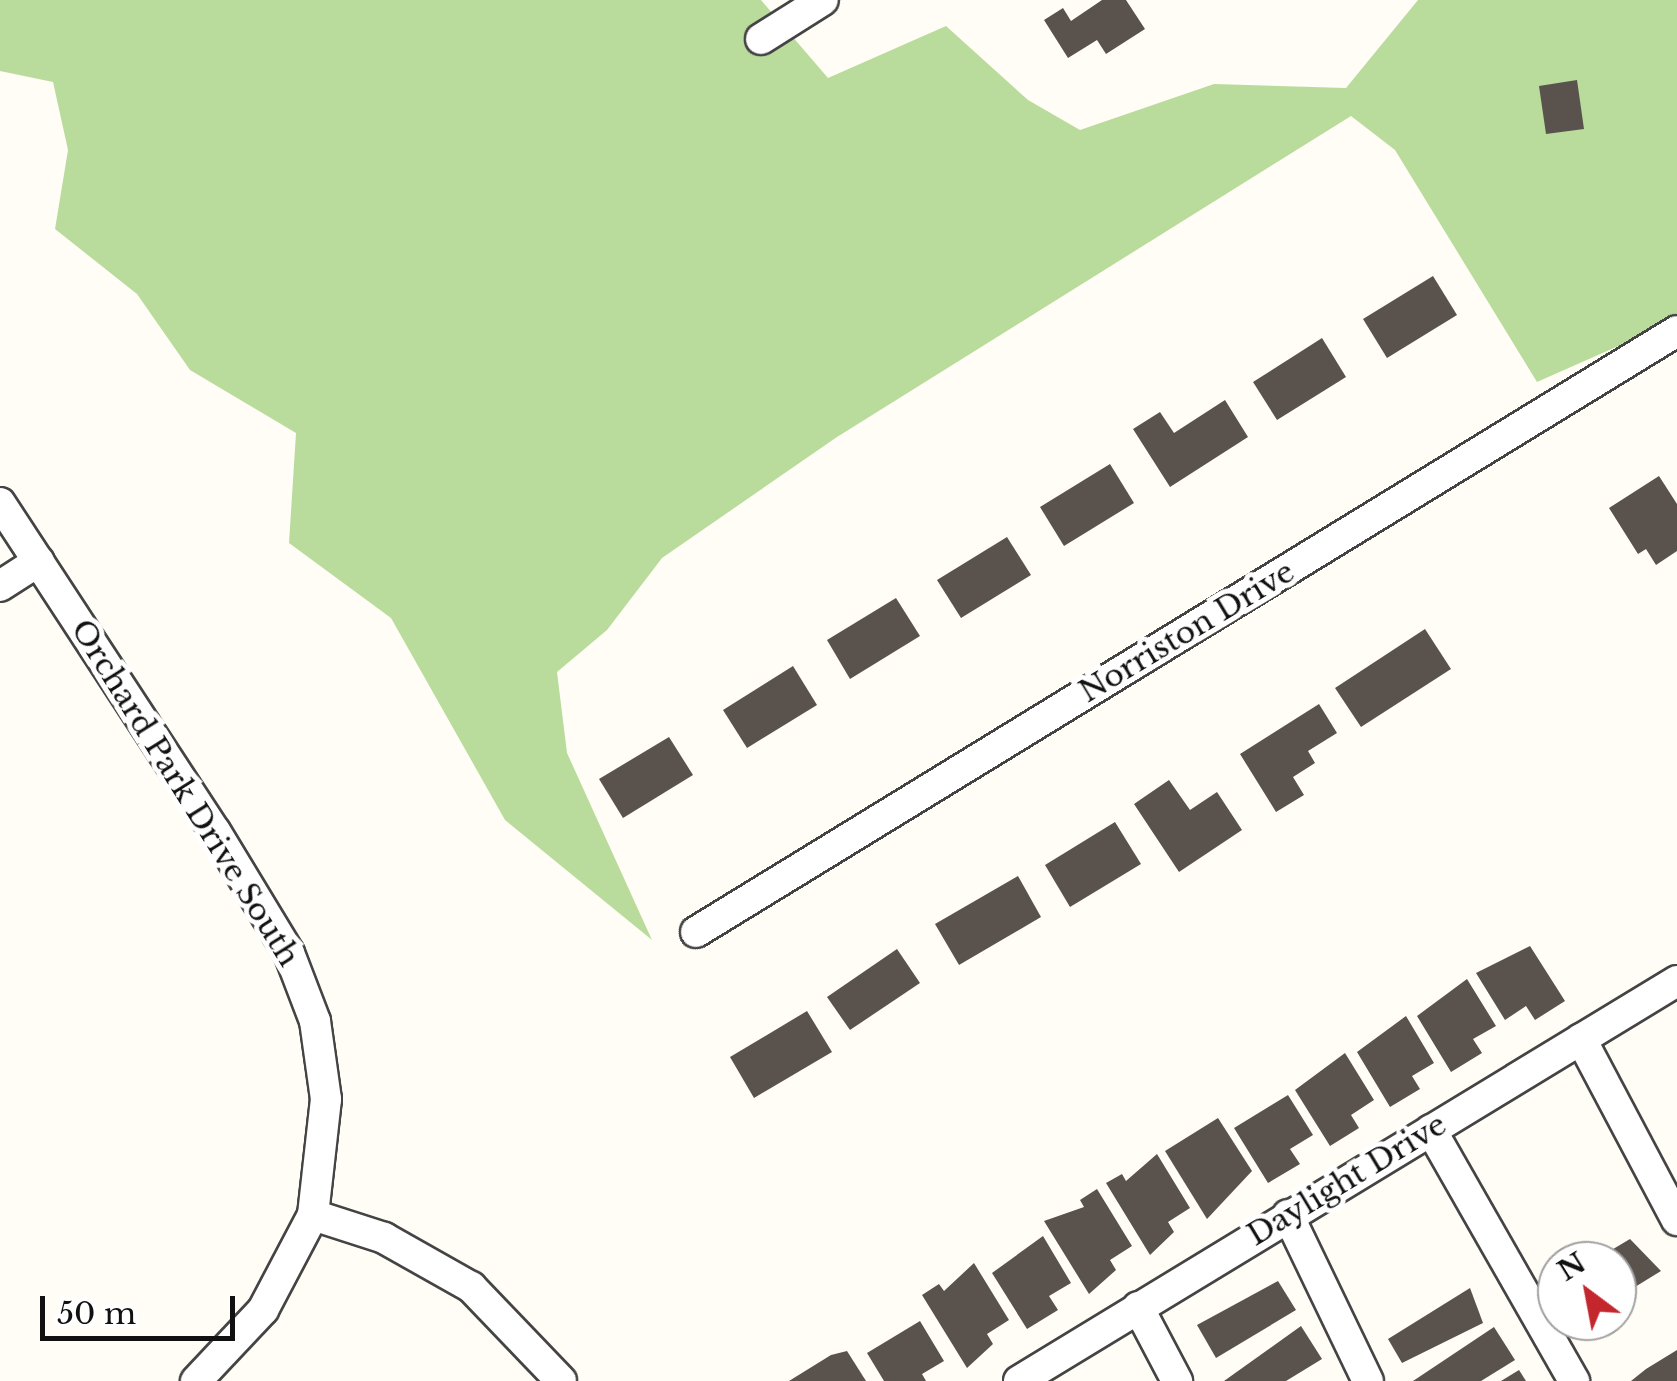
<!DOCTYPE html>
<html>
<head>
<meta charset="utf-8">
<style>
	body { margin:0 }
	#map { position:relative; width:1677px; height:1381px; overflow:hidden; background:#fffdf5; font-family:"Libre Baskerville",serif }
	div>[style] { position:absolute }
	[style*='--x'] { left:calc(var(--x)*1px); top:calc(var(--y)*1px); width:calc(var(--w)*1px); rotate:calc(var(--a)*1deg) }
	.forest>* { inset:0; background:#b9dc9c }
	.building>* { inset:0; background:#5a524d }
	.roads { filter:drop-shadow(2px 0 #444) drop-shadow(-2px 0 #444) drop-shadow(0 2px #444) drop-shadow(0 -2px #444) }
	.minor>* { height:30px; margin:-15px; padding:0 15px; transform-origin:15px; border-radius:15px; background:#fff }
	span { translate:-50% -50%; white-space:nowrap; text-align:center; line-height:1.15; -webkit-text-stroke:10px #fff; paint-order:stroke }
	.street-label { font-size:30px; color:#111 }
	.north { position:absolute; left:1537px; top:1241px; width:100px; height:100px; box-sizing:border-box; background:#fff; border:2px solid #a0a0a0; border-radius:50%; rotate:328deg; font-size:28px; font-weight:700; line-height:40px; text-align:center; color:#111 }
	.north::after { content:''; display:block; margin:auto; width:35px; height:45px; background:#c4262e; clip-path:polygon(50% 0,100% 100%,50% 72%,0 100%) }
	.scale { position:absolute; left:40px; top:1296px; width:195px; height:45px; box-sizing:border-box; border:5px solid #111; border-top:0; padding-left:12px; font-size:30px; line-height:35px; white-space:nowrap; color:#111; -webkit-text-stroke:8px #fff; paint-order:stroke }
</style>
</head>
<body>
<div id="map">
	<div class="forest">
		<div style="clip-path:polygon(0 0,761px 0,828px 78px,946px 26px,1028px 100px,1080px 130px,1214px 84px,1346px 88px,1418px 0,1677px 0,1677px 320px,1537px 382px,1395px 150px,1351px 116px,837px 437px,662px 558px,607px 630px,557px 672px,567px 753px,652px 940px,505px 820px,391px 618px,289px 543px,296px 433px,190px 370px,137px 294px,55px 229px,68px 150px,53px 82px,0 71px)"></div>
	</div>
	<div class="building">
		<div style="clip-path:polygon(1102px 0,1126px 0,1145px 29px,1106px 54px,1097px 40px,1068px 58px,1044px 20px,1063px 8px,1071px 21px)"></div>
		<div style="clip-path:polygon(1577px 80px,1584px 129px,1546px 134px,1539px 86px)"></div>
		<div style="clip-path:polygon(1433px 276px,1457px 315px,1387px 358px,1363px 319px)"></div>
		<div style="clip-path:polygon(1322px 338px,1346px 377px,1277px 420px,1253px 382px)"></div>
		<div style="clip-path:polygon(1225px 400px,1248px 437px,1170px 487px,1133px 429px,1160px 412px,1174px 433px)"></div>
		<div style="clip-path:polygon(1110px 464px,1134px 503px,1064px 546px,1040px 507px)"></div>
		<div style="clip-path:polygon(1659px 476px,1677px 504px,1677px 551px,1656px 565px,1646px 549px,1638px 554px,1609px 508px)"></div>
		<div style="clip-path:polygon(1007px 537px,1031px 575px,961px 618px,937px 580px)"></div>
		<div style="clip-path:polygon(896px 598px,920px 636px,850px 679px,827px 640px)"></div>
		<div style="clip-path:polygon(1425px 629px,1451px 669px,1361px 727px,1335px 688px)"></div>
		<div style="clip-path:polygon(793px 666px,817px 705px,747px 748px,723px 710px)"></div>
		<div style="clip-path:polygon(1319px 704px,1337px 733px,1308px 751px,1315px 763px,1293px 777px,1304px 795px,1276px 812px,1240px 754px)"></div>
		<div style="clip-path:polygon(669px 737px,693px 775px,623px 818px,599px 779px)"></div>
		<div style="clip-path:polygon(1169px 780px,1190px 810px,1217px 792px,1242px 830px,1179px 872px,1134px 804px)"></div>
		<div style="clip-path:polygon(1115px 822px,1141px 864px,1070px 907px,1045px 865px)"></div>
		<div style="clip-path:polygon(1018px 876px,1041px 917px,959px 965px,935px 924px)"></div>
		<div style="clip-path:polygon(1530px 946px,1565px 1001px,1535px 1020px,1526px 1006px,1505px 1020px,1476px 973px)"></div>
		<div style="clip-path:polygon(897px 949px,920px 983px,850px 1030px,827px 997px)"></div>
		<div style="clip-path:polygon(1467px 979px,1496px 1026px,1473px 1039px,1482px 1053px,1451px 1072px,1417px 1016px)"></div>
		<div style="clip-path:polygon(807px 1011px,832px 1052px,754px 1098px,730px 1057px)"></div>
		<div style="clip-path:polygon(1406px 1016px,1434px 1063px,1412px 1076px,1420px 1089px,1390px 1107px,1357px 1052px)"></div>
		<div style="clip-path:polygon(1345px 1053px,1374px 1100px,1351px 1115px,1359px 1128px,1330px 1146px,1295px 1090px)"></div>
		<div style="clip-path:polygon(1288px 1095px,1313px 1135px,1290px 1149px,1300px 1164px,1268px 1183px,1234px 1128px)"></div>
		<div style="clip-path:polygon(1218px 1118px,1252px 1171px,1207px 1219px,1165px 1151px)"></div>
		<div style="clip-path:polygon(1157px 1154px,1190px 1208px,1168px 1222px,1174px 1232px,1150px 1255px,1106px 1183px,1122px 1174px,1126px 1181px)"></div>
		<div style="clip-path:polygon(1097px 1189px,1132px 1246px,1110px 1260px,1116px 1270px,1089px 1294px,1044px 1221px,1084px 1207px,1080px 1200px)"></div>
		<div style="clip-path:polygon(1043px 1236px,1071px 1283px,1049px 1296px,1058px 1310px,1027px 1329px,992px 1273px)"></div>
		<div style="clip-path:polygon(1630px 1239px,1661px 1271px,1617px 1298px,1617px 1261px,1593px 1261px)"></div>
		<div style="clip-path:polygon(974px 1263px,1009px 1320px,987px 1334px,993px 1344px,967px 1368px,922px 1295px,939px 1284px,944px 1291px)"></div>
		<div style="clip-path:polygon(1278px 1281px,1296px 1310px,1216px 1358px,1197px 1325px)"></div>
		<div style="clip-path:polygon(1470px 1288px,1483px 1323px,1402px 1363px,1388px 1339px)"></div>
		<div style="clip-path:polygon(920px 1321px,944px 1361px,922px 1374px,926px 1381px,884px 1381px,867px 1353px)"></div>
		<div style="clip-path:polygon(1301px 1326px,1322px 1359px,1286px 1381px,1224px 1381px)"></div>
		<div style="clip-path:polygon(1494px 1327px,1515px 1360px,1481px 1381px,1413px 1381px)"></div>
		<div style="clip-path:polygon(1677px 1350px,1677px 1381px,1631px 1381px,1646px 1369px)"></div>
		<div style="clip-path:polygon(847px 1351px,866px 1381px,789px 1381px,831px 1355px)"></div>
		<div style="clip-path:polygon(1519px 1370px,1526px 1381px,1501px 1381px)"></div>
	</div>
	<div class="roads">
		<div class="minor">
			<div style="--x:761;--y:39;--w:73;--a:-32.2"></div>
			<div style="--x:0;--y:503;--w:392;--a:56.8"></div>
			<div style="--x:215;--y:831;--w:143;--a:58.8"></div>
			<div style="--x:289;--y:953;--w:73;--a:69.1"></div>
			<div style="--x:315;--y:1021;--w:79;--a:82"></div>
			<div style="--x:326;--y:1099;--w:117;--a:96.4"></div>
			<div style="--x:313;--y:1215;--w:107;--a:117.8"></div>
			<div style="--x:263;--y:1310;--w:98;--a:133.3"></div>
			<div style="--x:0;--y:586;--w:46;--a:-32.7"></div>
			<div style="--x:696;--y:932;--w:1150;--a:-31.49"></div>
			<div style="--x:1581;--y:1039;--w:205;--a:62.1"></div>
			<div style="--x:1431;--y:1130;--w:289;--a:60.3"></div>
			<div style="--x:313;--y:1215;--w:75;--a:17.9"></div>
			<div style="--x:384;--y:1238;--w:100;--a:29.4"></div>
			<div style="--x:471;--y:1287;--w:130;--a:46.2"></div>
			<div style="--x:1288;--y:1215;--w:184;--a:64.3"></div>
			<div style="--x:1138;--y:1307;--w:84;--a:62.2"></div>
			<div style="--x:1019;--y:1381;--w:770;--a:-31.3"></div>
		</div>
	</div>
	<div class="street-label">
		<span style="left:1187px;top:632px;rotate:-31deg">Norriston Drive</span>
		<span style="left:185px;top:793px;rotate:58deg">Orchard Park Drive South</span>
		<span style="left:1347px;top:1180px;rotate:-31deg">Daylight Drive</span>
	</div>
	<div class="north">N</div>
	<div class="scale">50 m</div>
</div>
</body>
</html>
